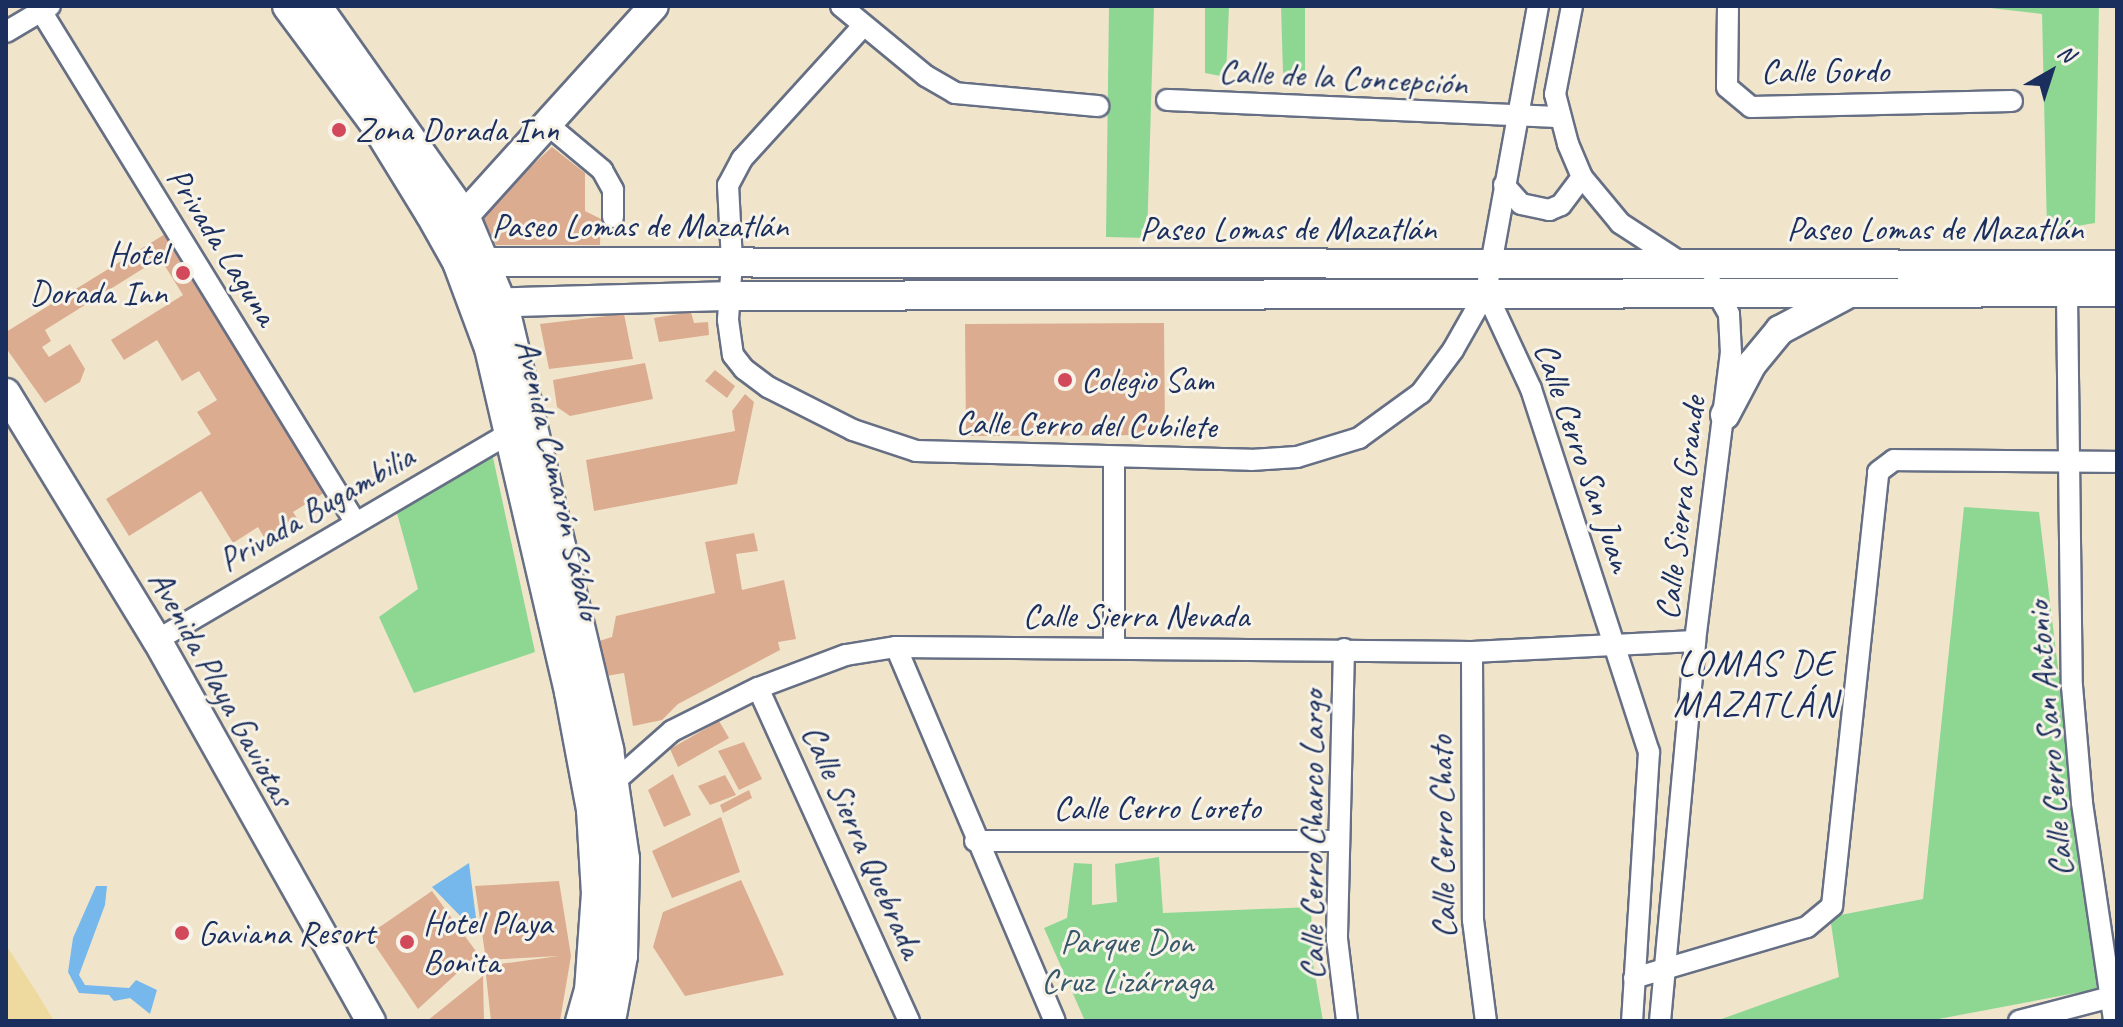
<!DOCTYPE html>
<html>
<head>
<meta charset="utf-8">
<style>
	body { margin:0 }
	#map { position:relative; width:2123px; height:1027px; overflow:hidden; background:#f0e5cb; font-family:Caveat,sans-serif }
	div>[style] { position:absolute }
	[style*='--x'] { left:calc(var(--x)*1px); top:calc(var(--y)*1px); width:calc(var(--w)*1px); rotate:calc(var(--a)*1deg) }
	.green>* { inset:0; background:#8ed793 }
	.sand>* { inset:0; background:#eeda9e }
	.water>* { inset:0; background:#77b8ec }
	.building>* { inset:0; background:#dcac90 }
	.roads { filter:drop-shadow(2px 0 #666f84) drop-shadow(-2px 0 #666f84) drop-shadow(0 2px #666f84) drop-shadow(0 -2px #666f84) }
	.street>* { height:20px; margin:-10px; padding:0 10px; transform-origin:10px; border-radius:10px; background:#fff }
	.secondary>* { height:28px; margin:-14px; padding:0 14px; transform-origin:14px; border-radius:14px; background:#fff }
	.primary>* { height:30px; margin:-15px; padding:0 15px; transform-origin:15px; border-radius:15px; background:#fff }
	.dots>* { width:22px; height:22px; translate:-50% -50%; box-sizing:border-box; border:4px solid #f7f3e8; border-radius:50% }
	span { translate:-50% -50%; white-space:nowrap; text-align:center; line-height:1.15; -webkit-text-stroke:6px #f7f3e8; paint-order:stroke }
	.street-label { font-size:34px; color:#1b2f5e }
	.poi-label { font-size:34px; color:#1b2f5e }
	.left { translate:0 -50%; text-align:left }
	.right { translate:-100% -50%; text-align:right }
	.park-label { font-size:34px; color:#38596b }
	.neighbourhood-label { font-size:36px; color:#1b2f5e; letter-spacing:2px }
	.frame { position:absolute; inset:0; border:8px solid #1b2f5e; pointer-events:none }
	.north { position:absolute; left:2011px; top:32px; width:80px; height:80px; -webkit-text-stroke:6px #f7f3e8; paint-order:stroke; rotate:39deg; font-size:22px; font-weight:700; line-height:32px; text-align:center; color:#1b2f5e }
	.north::after { content:''; display:block; margin:auto; width:28px; height:36px; background:#1b2f5e; clip-path:polygon(50% 0,100% 100%,50% 72%,0 100%) }
</style>
</head>
<body>
<div id="map">
	<div class="green">
		<div style="clip-path:polygon(1109px 6px,1154px 6px,1147px 238px,1106px 237px)"></div>
		<div style="clip-path:polygon(1205px 6px,1229px 6px,1226px 77px,1205px 73px)"></div>
		<div style="clip-path:polygon(1281px 6px,1305px 6px,1305px 74px,1283px 73px)"></div>
		<div style="clip-path:polygon(1973px 6px,2099px 6px,2095px 223px,2047px 231px,2042px 14px)"></div>
		<div style="clip-path:polygon(492px 453px,535px 652px,414px 693px,379px 617px,418px 589px,395px 506px)"></div>
		<div style="clip-path:polygon(1964px 507px,2039px 512px,2097px 989px,1928px 1021px,1716px 1021px,1839px 977px,1830px 917px,1923px 899px)"></div>
		<div style="clip-path:polygon(1159px 857px,1163px 913px,1311px 907px,1313px 963px,1323px 1021px,1085px 1021px,1044px 928px,1067px 918px,1074px 863px,1092px 864px,1092px 905px,1117px 902px,1115px 864px)"></div>
	</div>
	<div class="sand">
		<div style="clip-path:polygon(6px 945px,39px 996px,54px 1021px,6px 1021px)"></div>
	</div>
	<div class="water">
		<div style="clip-path:polygon(469px 863px,477px 926px,473px 929px,432px 887px)"></div>
		<div style="clip-path:polygon(96px 886px,107px 886px,105px 905px,79px 975px,85px 985px,129px 988px,136px 980px,157px 990px,150px 1014px,130px 998px,114px 1001px,109px 995px,79px 993px,68px 972px,73px 938px)"></div>
	</div>
	<div class="building">
		<div style="clip-path:polygon(552px 147px,585px 173px,585px 211px,601px 219px,600px 245px,496px 245px,481px 213px)"></div>
		<div style="clip-path:polygon(170px 231px,330px 489px,293px 512px,302px 526px,269px 546px,258px 527px,233px 543px,201px 491px,129px 536px,106px 499px,211px 434px,197px 412px,217px 400px,199px 371px,182px 381px,157px 340px,124px 360px,111px 340px,183px 295px,160px 258px,45px 330px,51px 341px,42px 347px,49px 357px,70px 344px,85px 369px,80px 382px,45px 403px,6px 348px,6px 332px)"></div>
		<div style="clip-path:polygon(691px 312px,694px 323px,708px 322px,709px 335px,659px 342px,654px 318px)"></div>
		<div style="clip-path:polygon(624px 314px,633px 359px,549px 369px,540px 324px)"></div>
		<div style="clip-path:polygon(1164px 323px,1165px 435px,966px 436px,965px 324px)"></div>
		<div style="clip-path:polygon(645px 363px,653px 399px,570px 416px,557px 407px,553px 380px)"></div>
		<div style="clip-path:polygon(715px 370px,735px 386px,727px 398px,705px 381px)"></div>
		<div style="clip-path:polygon(745px 394px,754px 402px,737px 484px,594px 511px,586px 460px,735px 431px,732px 411px)"></div>
		<div style="clip-path:polygon(754px 533px,758px 551px,736px 554px,742px 590px,784px 580px,796px 639px,778px 642px,780px 650px,678px 704px,662px 720px,633px 726px,624px 673px,606px 676px,599px 641px,612px 637px,616px 616px,715px 593px,705px 542px)"></div>
		<div style="clip-path:polygon(719px 721px,729px 738px,678px 767px,670px 749px)"></div>
		<div style="clip-path:polygon(744px 742px,762px 779px,739px 790px,718px 751px)"></div>
		<div style="clip-path:polygon(673px 774px,691px 815px,664px 827px,648px 790px)"></div>
		<div style="clip-path:polygon(725px 775px,736px 795px,710px 805px,698px 786px)"></div>
		<div style="clip-path:polygon(749px 790px,752px 798px,723px 813px,720px 805px)"></div>
		<div style="clip-path:polygon(721px 817px,740px 872px,672px 898px,652px 851px)"></div>
		<div style="clip-path:polygon(741px 880px,784px 975px,685px 996px,653px 947px,663px 912px)"></div>
		<div style="clip-path:polygon(559px 881px,571px 956px,560px 1021px,491px 1021px,485px 966px,559px 956px,486px 960px,475px 886px)"></div>
		<div style="clip-path:polygon(432px 891px,478px 954px,418px 1009px,368px 935px)"></div>
		<div style="clip-path:polygon(483px 976px,484px 1021px,427px 1021px)"></div>
	</div>
	<div class="roads">
		<div class="street">
			<div style="--x:38;--y:6;--w:603;--a:58.42"></div>
			<div style="--x:841;--y:6;--w:110;--a:39.5"></div>
			<div style="--x:926;--y:76;--w:34;--a:30"></div>
			<div style="--x:955;--y:93;--w:144;--a:5.2"></div>
			<div style="--x:1572;--y:6;--w:90;--a:100.9"></div>
			<div style="--x:1555;--y:94;--w:52;--a:75.4"></div>
			<div style="--x:1568;--y:144;--w:36;--a:67"></div>
			<div style="--x:1582;--y:177;--w:60;--a:50.4"></div>
			<div style="--x:1620;--y:223;--w:75;--a:33.1"></div>
			<div style="--x:1728;--y:6;--w:81;--a:90.7"></div>
			<div style="--x:1727;--y:87;--w:31;--a:40"></div>
			<div style="--x:1751;--y:107;--w:261;--a:-1.3"></div>
			<div style="--x:863;--y:26;--w:180;--a:132.3"></div>
			<div style="--x:742;--y:159;--w:30;--a:118"></div>
			<div style="--x:728;--y:185;--w:76;--a:87"></div>
			<div style="--x:732;--y:261;--w:59;--a:93.9"></div>
			<div style="--x:728;--y:320;--w:35;--a:82"></div>
			<div style="--x:733;--y:355;--w:18;--a:52"></div>
			<div style="--x:744;--y:369;--w:30;--a:37"></div>
			<div style="--x:768;--y:387;--w:95;--a:26.8"></div>
			<div style="--x:853;--y:430;--w:66;--a:18.4"></div>
			<div style="--x:916;--y:451;--w:335;--a:1.5"></div>
			<div style="--x:1251;--y:460;--w:46;--a:-3.7"></div>
			<div style="--x:1297;--y:457;--w:65;--a:-17"></div>
			<div style="--x:1359;--y:438;--w:77;--a:-36"></div>
			<div style="--x:1421;--y:393;--w:54;--a:-53.3"></div>
			<div style="--x:1453;--y:350;--w:67;--a:-60.4"></div>
			<div style="--x:1486;--y:292;--w:291;--a:-79.7"></div>
			<div style="--x:6;--y:32;--w:51;--a:-30.6"></div>
			<div style="--x:1167;--y:100;--w:392;--a:2.5"></div>
			<div style="--x:547;--y:124;--w:72;--a:39.9"></div>
			<div style="--x:602;--y:170;--w:23;--a:61"></div>
			<div style="--x:613;--y:190;--w:27;--a:90"></div>
			<div style="--x:1504;--y:185;--w:25;--a:48"></div>
			<div style="--x:1521;--y:204;--w:29;--a:12"></div>
			<div style="--x:1549;--y:210;--w:13;--a:-23"></div>
			<div style="--x:1561;--y:205;--w:35;--a:-53"></div>
			<div style="--x:1486;--y:292;--w:107;--a:65.1"></div>
			<div style="--x:1531;--y:389;--w:382;--a:72"></div>
			<div style="--x:1649;--y:752;--w:270;--a:93.6"></div>
			<div style="--x:2067;--y:294;--w:392;--a:89.3"></div>
			<div style="--x:2072;--y:686;--w:117;--a:85.1"></div>
			<div style="--x:2082;--y:803;--w:220;--a:81.6"></div>
			<div style="--x:1114;--y:457;--w:190;--a:90"></div>
			<div style="--x:157;--y:640;--w:409;--a:-30.4"></div>
			<div style="--x:896;--y:647;--w:406;--a:67"></div>
			<div style="--x:1344;--y:649;--w:290;--a:91.4"></div>
			<div style="--x:1337;--y:939;--w:83;--a:83"></div>
			<div style="--x:1472;--y:652;--w:268;--a:89.8"></div>
			<div style="--x:1473;--y:920;--w:102;--a:82.7"></div>
			<div style="--x:758;--y:688;--w:366;--a:65.6"></div>
			<div style="--x:613;--y:783;--w:79;--a:-41.4"></div>
			<div style="--x:672;--y:731;--w:96;--a:-26.6"></div>
			<div style="--x:758;--y:688;--w:94;--a:-20.6"></div>
			<div style="--x:846;--y:655;--w:51;--a:-9.1"></div>
			<div style="--x:896;--y:647;--w:576;--a:0.5"></div>
			<div style="--x:1472;--y:652;--w:223;--a:-2.8"></div>
			<div style="--x:975;--y:841;--w:364;--a:0"></div>
			<div style="--x:1634;--y:978;--w:180;--a:-16.4"></div>
			<div style="--x:1807;--y:927;--w:33;--a:-40"></div>
			<div style="--x:1832;--y:906;--w:436;--a:-83.9"></div>
			<div style="--x:1878;--y:472;--w:20;--a:-37"></div>
			<div style="--x:1894;--y:460;--w:223;--a:0.5"></div>
			<div style="--x:1660;--y:1021;--w:382;--a:-84.7"></div>
			<div style="--x:1695;--y:641;--w:290;--a:-82.9"></div>
			<div style="--x:1731;--y:353;--w:39;--a:-93"></div>
			<div style="--x:1729;--y:314;--w:34;--a:-120"></div>
			<div style="--x:2019;--y:1021;--w:91;--a:-14.6"></div>
		</div>
		<div class="secondary">
			<div style="--x:464;--y:216;--w:283;--a:-47.9"></div>
			<div style="--x:462;--y:262;--w:1655;--a:0.1"></div>
			<div style="--x:478;--y:303;--w:250;--a:-1.6"></div>
			<div style="--x:728;--y:296;--w:1389;--a:-0.16"></div>
			<div style="--x:6;--y:393;--w:289;--a:58.6"></div>
			<div style="--x:157;--y:640;--w:437;--a:60.7"></div>
			<div style="--x:1725;--y:415;--w:58;--a:-62.1"></div>
			<div style="--x:1752;--y:364;--w:44;--a:-50.5"></div>
			<div style="--x:1780;--y:330;--w:72;--a:-28"></div>
		</div>
		<div class="primary">
			<div style="--x:288;--y:6;--w:146;--a:53.4"></div>
			<div style="--x:375;--y:123;--w:107;--a:58.4"></div>
			<div style="--x:431;--y:214;--w:55;--a:60.6"></div>
			<div style="--x:458;--y:262;--w:92;--a:69.6"></div>
			<div style="--x:490;--y:348;--w:353;--a:76.9"></div>
			<div style="--x:570;--y:692;--w:120;--a:79.4"></div>
			<div style="--x:592;--y:810;--w:83;--a:86.6"></div>
			<div style="--x:597;--y:893;--w:97;--a:94.1"></div>
			<div style="--x:590;--y:990;--w:32;--a:106"></div>
			<div style="--x:316;--y:6;--w:257;--a:54.8"></div>
			<div style="--x:464;--y:216;--w:105;--a:67.1"></div>
			<div style="--x:505;--y:313;--w:449;--a:76.7"></div>
			<div style="--x:608;--y:750;--w:110;--a:81.6"></div>
			<div style="--x:624;--y:859;--w:97;--a:91.2"></div>
			<div style="--x:622;--y:956;--w:66;--a:100.5"></div>
		</div>
	</div>
	<div class="dots">
		<div style="left:339px;top:130px;background:#d1495b"></div>
		<div style="left:183px;top:273px;background:#d1495b"></div>
		<div style="left:1065px;top:380px;background:#d1495b"></div>
		<div style="left:182px;top:933px;background:#d1495b"></div>
		<div style="left:407px;top:942px;background:#d1495b"></div>
	</div>
	<div class="street-label">
		<span style="left:1825px;top:71px">Calle Gordo</span>
		<span style="left:1343px;top:77px;rotate:3deg">Calle de la Concepción</span>
		<span style="left:640px;top:226px">Paseo Lomas de Mazatlán</span>
		<span style="left:1288px;top:229px">Paseo Lomas de Mazatlán</span>
		<span style="left:1935px;top:229px">Paseo Lomas de Mazatlán</span>
		<span style="left:223px;top:246px;rotate:58deg">Privada Laguna</span>
		<span style="left:1086px;top:424px;rotate:1deg">Calle Cerro del Cubilete</span>
		<span style="left:1584px;top:457px;rotate:71deg">Calle Cerro San Juan</span>
		<span style="left:559px;top:479px;rotate:77deg">Avenida Camarón Sábalo</span>
		<span style="left:316px;top:508px;rotate:-30deg">Privada Bugambilia</span>
		<span style="left:1680px;top:508px;rotate:-83deg">Calle Sierra Grande</span>
		<span style="left:1136px;top:616px">Calle Sierra Nevada</span>
		<span style="left:222px;top:688px;rotate:61deg">Avenida Playa Gaviotas</span>
		<span style="left:2049px;top:739px;rotate:-95deg">Calle Cerro San Antonio</span>
		<span style="left:1157px;top:808px">Calle Cerro Loreto</span>
		<span style="left:1312px;top:835px;rotate:-90deg">Calle Cerro Charco Largo</span>
		<span style="left:1442px;top:837px;rotate:-91deg">Calle Cerro Chato</span>
		<span style="left:863px;top:841px;rotate:66deg">Calle Sierra Quebrada</span>
	</div>
	<div class="poi-label">
		<span class="left" style="left:355px;top:130px">Zona Dorada Inn</span>
		<span class="right" style="left:167px;top:273px">Hotel<br>Dorada Inn</span>
		<span class="left" style="left:1081px;top:380px">Colegio Sam</span>
		<span class="left" style="left:423px;top:942px">Hotel Playa<br>Bonita</span>
		<span class="left" style="left:198px;top:933px">Gaviana Resort</span>
	</div>
	<div class="park-label">
		<span style="left:1127px;top:961px">Parque Don<br>Cruz Lizárraga</span>
	</div>
	<div class="neighbourhood-label">
		<span style="left:1756px;top:684px">LOMAS DE<br>MAZATLÁN</span>
	</div>
	<div class="frame"></div>
	<div class="north">N</div>
</div>
</body>
</html>
